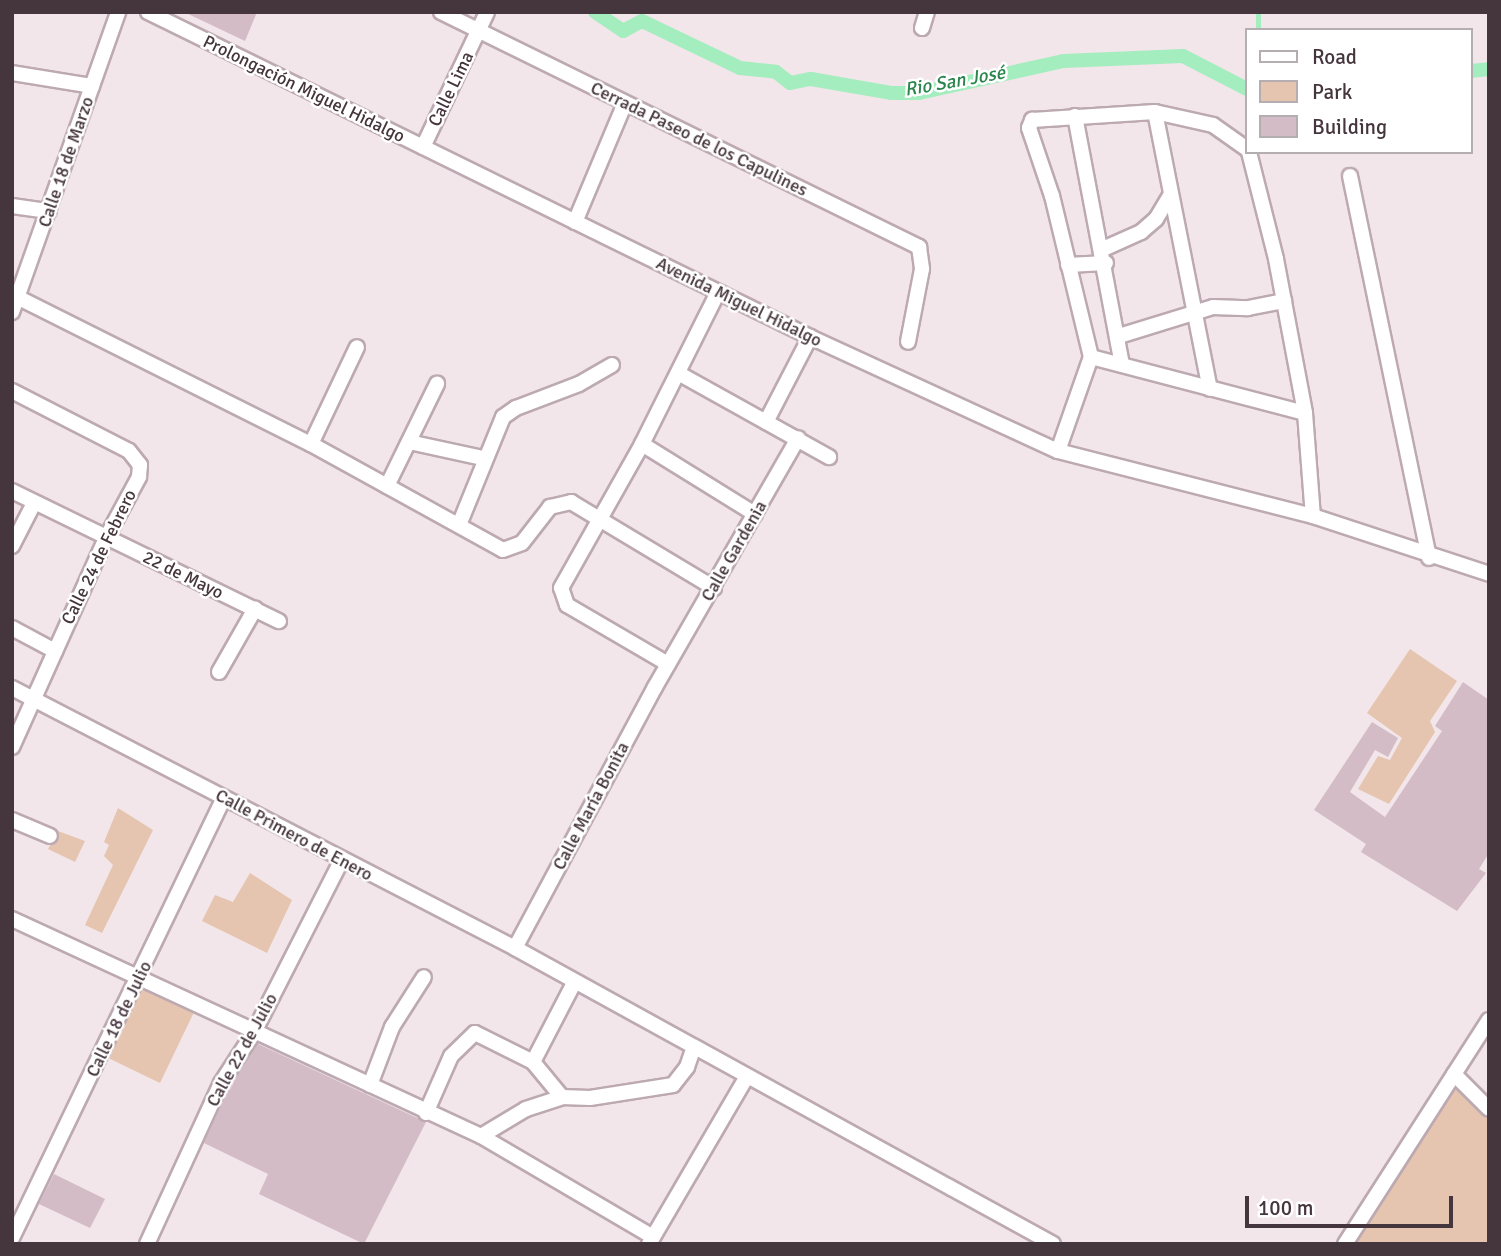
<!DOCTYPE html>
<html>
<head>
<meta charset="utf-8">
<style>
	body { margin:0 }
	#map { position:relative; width:1501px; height:1256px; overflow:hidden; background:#f2e6ea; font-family:Signika,sans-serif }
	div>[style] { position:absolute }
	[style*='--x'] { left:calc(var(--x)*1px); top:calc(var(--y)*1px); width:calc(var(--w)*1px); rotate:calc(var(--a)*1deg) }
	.green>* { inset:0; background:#e5c5b0 }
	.stream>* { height:4.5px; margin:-2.25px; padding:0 2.25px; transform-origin:2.25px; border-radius:2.25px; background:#a4edbf }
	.canal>* { height:14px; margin:-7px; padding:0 7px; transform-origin:7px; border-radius:7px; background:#a4edbf }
	.building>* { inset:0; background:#d3bcc6 }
	.roads { filter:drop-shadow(2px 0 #bda9b1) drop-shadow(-2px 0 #bda9b1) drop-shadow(0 2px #bda9b1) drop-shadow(0 -2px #bda9b1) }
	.minor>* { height:14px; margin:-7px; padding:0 7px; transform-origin:7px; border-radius:7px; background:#fff }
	span { translate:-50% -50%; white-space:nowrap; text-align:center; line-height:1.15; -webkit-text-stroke:5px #fff; paint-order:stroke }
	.street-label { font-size:18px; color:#45353c }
	.water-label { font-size:19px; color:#2a854d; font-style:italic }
	.frame { position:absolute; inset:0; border:14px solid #45353c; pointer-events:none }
	.legend { position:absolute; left:1245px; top:28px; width:228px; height:126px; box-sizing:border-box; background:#fff; border:2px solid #b5aeb1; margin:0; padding:9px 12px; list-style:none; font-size:21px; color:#45353c }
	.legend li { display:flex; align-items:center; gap:14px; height:35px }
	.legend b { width:35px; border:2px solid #b5aeb1 }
	.scale { position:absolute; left:1245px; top:1196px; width:208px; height:32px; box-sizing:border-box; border:4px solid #45353c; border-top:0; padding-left:9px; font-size:21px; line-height:24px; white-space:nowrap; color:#45353c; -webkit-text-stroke:5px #fff; paint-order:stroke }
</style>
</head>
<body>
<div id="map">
	<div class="green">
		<div style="clip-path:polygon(1410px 649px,1457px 681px,1430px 721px,1435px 732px,1389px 804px,1358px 789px,1378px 756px,1390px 760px,1402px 738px,1367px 713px)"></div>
		<div style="clip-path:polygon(118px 808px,153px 830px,102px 933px,85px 925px,113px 865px,104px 856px,109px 845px,104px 842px)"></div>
		<div style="clip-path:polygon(58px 831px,85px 841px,75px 862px,48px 849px)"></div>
		<div style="clip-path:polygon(250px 873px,292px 900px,267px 953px,202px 921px,215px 895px,233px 902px)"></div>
		<div style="clip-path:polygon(139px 986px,195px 1010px,160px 1083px,104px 1056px)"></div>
		<div style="clip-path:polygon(1456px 1079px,1489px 1112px,1489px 1244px,1349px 1244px)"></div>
	</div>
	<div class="stream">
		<div style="--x:1258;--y:30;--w:18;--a:-90"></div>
	</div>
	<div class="canal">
		<div style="--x:595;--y:12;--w:34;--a:34"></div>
		<div style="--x:623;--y:31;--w:21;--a:-28"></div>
		<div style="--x:642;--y:21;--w:109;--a:25.6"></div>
		<div style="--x:740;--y:68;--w:36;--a:6"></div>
		<div style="--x:776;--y:72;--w:18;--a:38"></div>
		<div style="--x:790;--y:83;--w:21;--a:-11"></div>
		<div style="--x:811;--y:79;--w:81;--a:9.9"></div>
		<div style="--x:891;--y:93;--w:28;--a:0"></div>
		<div style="--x:919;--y:93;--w:148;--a:-12.5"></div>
		<div style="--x:1063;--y:61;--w:120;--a:-2.4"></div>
		<div style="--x:1183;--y:56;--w:72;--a:27.3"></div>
		<div style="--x:1471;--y:71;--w:18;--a:-6"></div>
	</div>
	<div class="building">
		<div style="clip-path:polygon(184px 12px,257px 12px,245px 41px)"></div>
		<div style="clip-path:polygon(1463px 682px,1489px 700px,1489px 853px,1479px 869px,1486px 873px,1457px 911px,1361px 852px,1366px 844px,1314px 810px,1372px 722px,1398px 738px,1388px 757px,1375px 750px,1350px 792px,1385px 817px,1442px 731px,1435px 726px)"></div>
		<div style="clip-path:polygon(258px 1044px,426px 1122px,364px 1244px,259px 1194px,268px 1174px,204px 1143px,229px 1088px)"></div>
		<div style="clip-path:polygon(54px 1174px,105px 1199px,90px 1228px,39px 1204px)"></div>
	</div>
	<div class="roads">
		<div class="minor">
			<div style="--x:148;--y:12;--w:737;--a:26.15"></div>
			<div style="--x:810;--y:337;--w:273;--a:24.7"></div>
			<div style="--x:1058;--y:451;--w:263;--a:14.3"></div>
			<div style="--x:1313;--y:516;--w:185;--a:18.2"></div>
			<div style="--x:441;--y:12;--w:533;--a:26.18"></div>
			<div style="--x:919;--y:247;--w:22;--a:82"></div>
			<div style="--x:922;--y:269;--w:74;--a:100.9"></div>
			<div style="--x:922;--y:28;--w:17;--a:-73"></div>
			<div style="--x:12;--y:73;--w:81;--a:9.2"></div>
			<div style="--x:1155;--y:112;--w:282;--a:78.8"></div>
			<div style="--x:1075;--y:116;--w:253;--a:79.3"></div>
			<div style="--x:423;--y:147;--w:149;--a:-64.6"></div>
			<div style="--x:1249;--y:152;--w:110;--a:75.8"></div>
			<div style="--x:1276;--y:259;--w:157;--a:79.3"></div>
			<div style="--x:1305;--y:413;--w:103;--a:85.6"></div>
			<div style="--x:1350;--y:176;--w:390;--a:78.3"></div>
			<div style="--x:12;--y:206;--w:37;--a:8"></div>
			<div style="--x:575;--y:222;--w:129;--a:-67.2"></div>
			<div style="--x:1103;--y:249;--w:42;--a:-24.1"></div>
			<div style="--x:1141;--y:232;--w:20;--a:-41"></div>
			<div style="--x:1156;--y:219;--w:27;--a:-59"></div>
			<div style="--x:1068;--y:265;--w:38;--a:-3"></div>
			<div style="--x:19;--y:298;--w:326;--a:26.6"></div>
			<div style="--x:311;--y:444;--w:219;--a:28.9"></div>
			<div style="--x:503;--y:550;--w:20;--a:-20"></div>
			<div style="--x:522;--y:543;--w:46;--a:-52.1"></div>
			<div style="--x:550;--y:507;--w:22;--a:-13"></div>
			<div style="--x:571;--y:502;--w:167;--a:31"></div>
			<div style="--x:12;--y:312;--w:318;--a:-70.5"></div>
			<div style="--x:1119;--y:336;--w:98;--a:-17.1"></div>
			<div style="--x:1213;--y:307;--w:35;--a:2"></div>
			<div style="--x:1248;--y:308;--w:37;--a:-11"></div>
			<div style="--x:1091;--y:357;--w:221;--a:14.7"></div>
			<div style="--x:678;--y:373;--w:173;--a:29.1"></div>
			<div style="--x:12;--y:391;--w:131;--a:27.1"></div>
			<div style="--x:129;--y:451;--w:18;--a:52"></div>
			<div style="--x:140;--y:465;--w:12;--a:95"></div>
			<div style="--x:139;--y:477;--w:69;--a:118.4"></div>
			<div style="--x:106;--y:538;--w:229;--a:114.2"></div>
			<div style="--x:766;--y:422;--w:96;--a:-62.6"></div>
			<div style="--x:409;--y:442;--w:76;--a:12.2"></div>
			<div style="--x:311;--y:444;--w:107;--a:-64.6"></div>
			<div style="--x:642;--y:444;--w:133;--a:31.8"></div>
			<div style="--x:1058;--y:451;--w:100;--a:-70.7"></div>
			<div style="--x:1091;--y:357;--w:166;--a:-103.6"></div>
			<div style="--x:1052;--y:196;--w:72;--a:-108.7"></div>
			<div style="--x:1029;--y:128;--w:9;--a:-69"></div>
			<div style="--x:1032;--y:120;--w:123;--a:-3.7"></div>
			<div style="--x:1155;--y:112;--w:59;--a:12.6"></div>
			<div style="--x:1213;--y:125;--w:42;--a:35.2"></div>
			<div style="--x:387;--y:486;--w:114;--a:-63.9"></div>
			<div style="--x:12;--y:491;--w:297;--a:26"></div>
			<div style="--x:459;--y:525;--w:117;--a:-67.8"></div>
			<div style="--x:503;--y:417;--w:16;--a:-35"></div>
			<div style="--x:516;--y:408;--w:67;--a:-20.9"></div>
			<div style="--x:579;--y:384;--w:38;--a:-30"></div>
			<div style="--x:12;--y:546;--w:48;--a:-62.9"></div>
			<div style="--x:12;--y:628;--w:49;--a:28.1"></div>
			<div style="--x:668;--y:664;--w:117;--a:-149.7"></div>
			<div style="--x:567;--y:605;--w:18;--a:-109"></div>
			<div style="--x:561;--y:588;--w:165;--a:-60.6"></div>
			<div style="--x:642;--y:444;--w:170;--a:-63.4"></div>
			<div style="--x:219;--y:672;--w:73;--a:-60.3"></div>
			<div style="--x:12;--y:688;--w:566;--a:27.33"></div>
			<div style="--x:515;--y:948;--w:614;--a:28.82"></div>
			<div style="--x:12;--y:820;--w:41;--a:22.8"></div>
			<div style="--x:12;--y:919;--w:517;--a:24.83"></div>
			<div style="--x:481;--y:1136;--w:199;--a:30.4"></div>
			<div style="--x:515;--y:948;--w:296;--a:-61.8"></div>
			<div style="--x:655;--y:687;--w:287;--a:-60.1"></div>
			<div style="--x:533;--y:1062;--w:89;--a:-62.6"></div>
			<div style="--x:1454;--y:1074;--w:49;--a:45"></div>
			<div style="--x:370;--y:1085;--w:62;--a:-69.2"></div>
			<div style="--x:392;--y:1027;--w:59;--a:-57.4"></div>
			<div style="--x:426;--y:1113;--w:62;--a:-66.3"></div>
			<div style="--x:451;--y:1056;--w:33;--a:-44"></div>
			<div style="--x:475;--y:1033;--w:65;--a:26.6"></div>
			<div style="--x:533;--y:1062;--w:45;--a:50.4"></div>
			<div style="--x:481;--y:1136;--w:52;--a:-31"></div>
			<div style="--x:526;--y:1109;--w:38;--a:-18"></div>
			<div style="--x:562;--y:1097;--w:28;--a:2"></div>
			<div style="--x:590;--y:1098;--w:84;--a:-8.9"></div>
			<div style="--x:673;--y:1085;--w:23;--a:-52"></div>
			<div style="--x:687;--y:1067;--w:21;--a:-71"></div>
			<div style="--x:12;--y:1238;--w:488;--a:-64.3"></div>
			<div style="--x:147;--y:1244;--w:177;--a:-65.3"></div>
			<div style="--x:221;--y:1083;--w:59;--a:-56.9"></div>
			<div style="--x:253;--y:1034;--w:196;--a:-63"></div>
			<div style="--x:649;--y:1244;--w:194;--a:-59.7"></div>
			<div style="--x:1345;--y:1244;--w:266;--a:-57.3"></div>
		</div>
	</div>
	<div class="street-label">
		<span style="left:304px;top:89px;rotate:26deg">Prolongación Miguel Hidalgo</span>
		<span style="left:451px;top:89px;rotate:-64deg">Calle Lima</span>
		<span style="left:699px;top:139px;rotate:26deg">Cerrada Paseo de los Capulines</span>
		<span style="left:66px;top:162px;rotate:-71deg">Calle 18 de Marzo</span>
		<span style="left:739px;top:302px;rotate:26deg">Avenida Miguel Hidalgo</span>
		<span style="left:734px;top:551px;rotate:-60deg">Calle Gardenia</span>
		<span style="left:99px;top:557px;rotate:-64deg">Calle 24 de Febrero</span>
		<span style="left:183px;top:575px;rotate:26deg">22 de Mayo</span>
		<span style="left:591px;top:806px;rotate:-62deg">Calle María Bonita</span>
		<span style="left:294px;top:835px;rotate:28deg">Calle Primero de Enero</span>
		<span style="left:119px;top:1019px;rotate:-64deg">Calle 18 de Julio</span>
		<span style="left:242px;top:1050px;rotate:-61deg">Calle 22 de Julio</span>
	</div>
	<div class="water-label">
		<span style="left:955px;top:82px;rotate:-10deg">Rio San José</span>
	</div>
	<div class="frame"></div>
	<ul class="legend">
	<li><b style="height:9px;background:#fff"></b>Road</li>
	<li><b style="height:19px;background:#e5c5b0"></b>Park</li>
	<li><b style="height:19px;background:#d3bcc6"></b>Building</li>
	</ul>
	<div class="scale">100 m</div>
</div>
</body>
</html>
